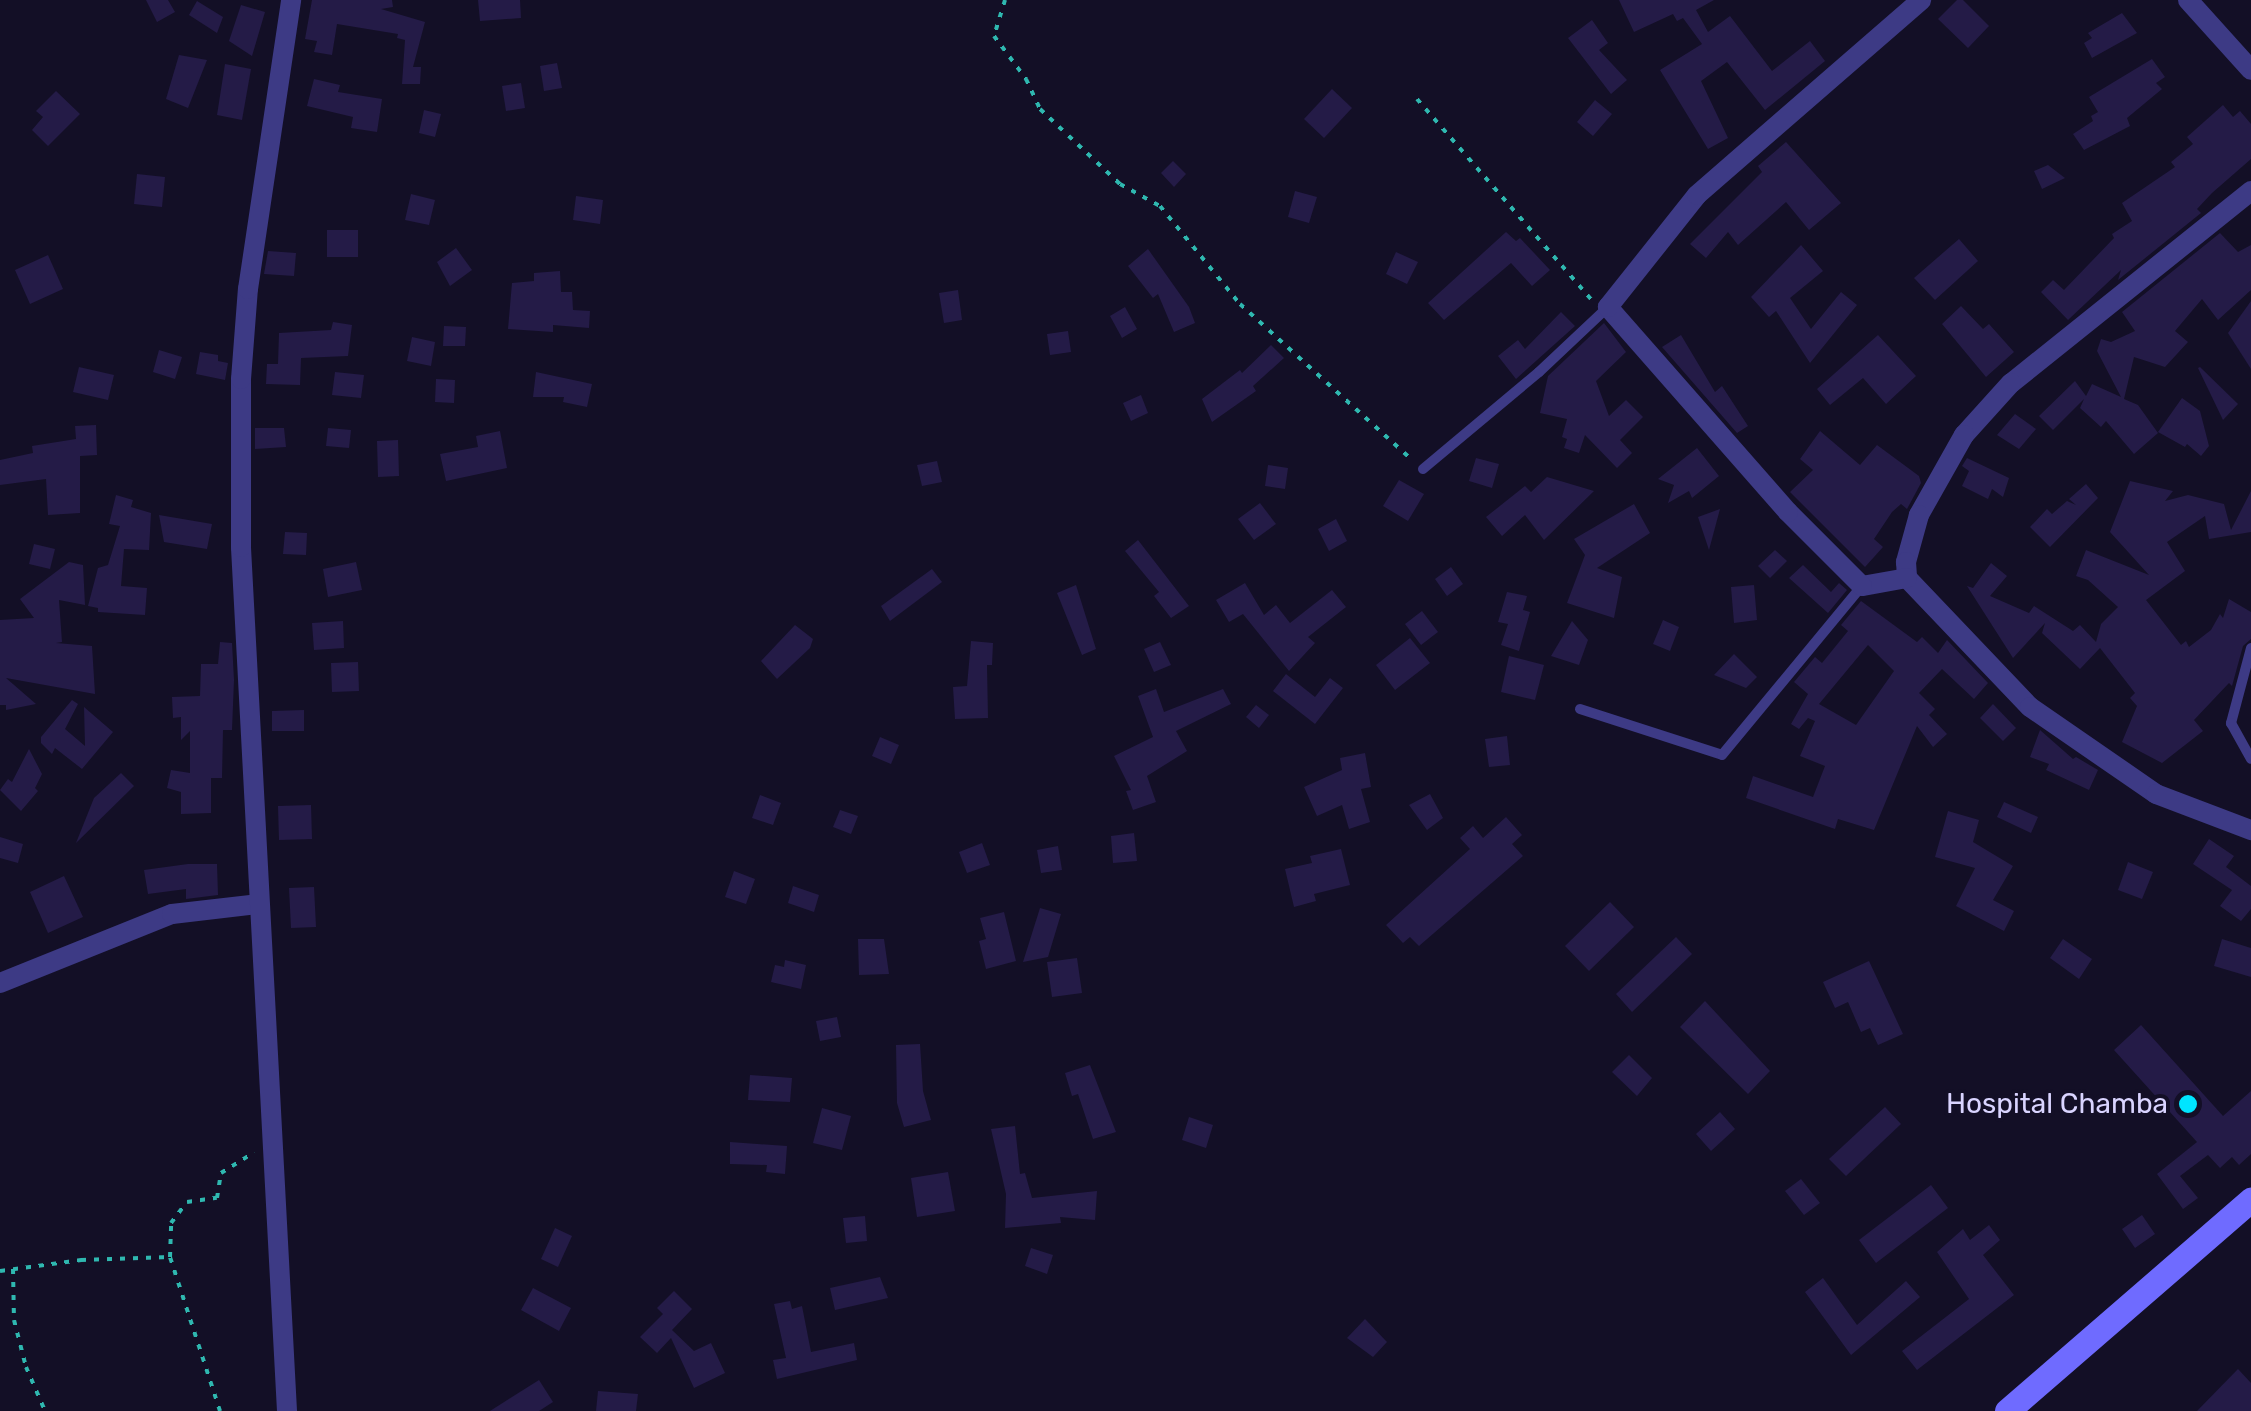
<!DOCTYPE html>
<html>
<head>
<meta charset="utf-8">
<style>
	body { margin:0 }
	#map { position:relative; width:2251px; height:1411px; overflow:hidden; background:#130f26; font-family:Rubik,sans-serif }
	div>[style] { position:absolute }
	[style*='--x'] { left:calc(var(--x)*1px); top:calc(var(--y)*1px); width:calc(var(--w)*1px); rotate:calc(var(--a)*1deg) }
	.building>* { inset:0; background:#241b47 }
	.path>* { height:4px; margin-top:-2px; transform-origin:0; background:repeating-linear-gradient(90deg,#2fb8b0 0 5px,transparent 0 13px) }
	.lane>* { height:10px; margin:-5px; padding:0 5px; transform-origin:5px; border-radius:5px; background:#3d3a85 }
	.street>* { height:20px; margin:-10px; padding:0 10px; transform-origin:10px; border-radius:10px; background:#3d3a85 }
	.secondary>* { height:25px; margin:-12.5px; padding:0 12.5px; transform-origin:12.5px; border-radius:12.5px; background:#6f6bff }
	.dots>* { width:28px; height:28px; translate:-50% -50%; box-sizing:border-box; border:5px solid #130f26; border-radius:50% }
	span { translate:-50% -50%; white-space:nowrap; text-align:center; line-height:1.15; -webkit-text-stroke:8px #130f26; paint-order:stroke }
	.poi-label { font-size:28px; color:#d9d4ff }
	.right { translate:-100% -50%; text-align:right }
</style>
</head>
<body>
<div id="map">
	<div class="building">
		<div style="clip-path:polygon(146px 0,168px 0,175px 12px,157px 22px)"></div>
		<div style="clip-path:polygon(312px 0,392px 0,393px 7px,381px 9px,425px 22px,413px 67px,421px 67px,420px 84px,402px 84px,405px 40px,397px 38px,398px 34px,337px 24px,332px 55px,314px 52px,317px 41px,305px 39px)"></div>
		<div style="clip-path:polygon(478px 0,520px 0,521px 18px,480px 21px)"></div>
		<div style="clip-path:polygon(1619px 0,1714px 0,1696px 10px,1708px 32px,1730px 16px,1772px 71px,1810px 41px,1825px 61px,1765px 110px,1727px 62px,1701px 81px,1728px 138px,1708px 149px,1660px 70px,1702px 44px,1683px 18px,1677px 21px,1673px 14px,1634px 32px)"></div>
		<div style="clip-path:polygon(1957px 0,1963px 0,1989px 26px,1968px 48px,1938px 19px)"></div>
		<div style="clip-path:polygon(197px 1px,223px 17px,217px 33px,189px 15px)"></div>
		<div style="clip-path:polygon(241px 5px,265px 12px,252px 56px,229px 41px)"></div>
		<div style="clip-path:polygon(2122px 13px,2137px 33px,2092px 58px,2084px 43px,2092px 38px,2088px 33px)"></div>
		<div style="clip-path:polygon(1592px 20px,1608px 43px,1599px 50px,1627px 80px,1611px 94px,1568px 38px)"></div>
		<div style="clip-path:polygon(179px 55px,207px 60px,188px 108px,166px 99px)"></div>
		<div style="clip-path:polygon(2152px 59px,2165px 77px,2156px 83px,2162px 89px,2127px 118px,2130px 126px,2084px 150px,2073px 134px,2093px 121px,2091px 116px,2098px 112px,2089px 97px)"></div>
		<div style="clip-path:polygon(557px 63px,562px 88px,544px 91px,540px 66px)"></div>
		<div style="clip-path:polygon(225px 64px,251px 69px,242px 120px,217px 115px)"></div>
		<div style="clip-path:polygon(314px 79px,340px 85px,338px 92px,382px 99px,377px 132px,351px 128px,353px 117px,307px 106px)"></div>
		<div style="clip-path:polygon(521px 83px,525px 108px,506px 111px,502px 86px)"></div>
		<div style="clip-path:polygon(1332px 89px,1352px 108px,1324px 138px,1304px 119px)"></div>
		<div style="clip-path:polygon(56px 91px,80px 114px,48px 146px,32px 130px,43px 117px,36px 111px)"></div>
		<div style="clip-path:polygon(1595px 100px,1612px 114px,1593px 136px,1577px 122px)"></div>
		<div style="clip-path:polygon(2223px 105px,2233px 117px,2240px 111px,2251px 124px,2251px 159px,2212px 193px,2197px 209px,2201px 213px,2118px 280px,2121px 270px,2068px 320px,2041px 292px,2053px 280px,2064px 290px,2114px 238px,2112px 234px,2132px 221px,2122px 203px,2175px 167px,2171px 162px,2193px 144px,2187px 137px)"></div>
		<div style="clip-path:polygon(424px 110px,441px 114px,435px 137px,419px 133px)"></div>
		<div style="clip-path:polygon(1786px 142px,1841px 203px,1809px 230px,1786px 202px,1738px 245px,1728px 232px,1706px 258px,1690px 244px,1762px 172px,1758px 166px)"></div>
		<div style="clip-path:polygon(1173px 161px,1186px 174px,1174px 187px,1161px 173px)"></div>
		<div style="clip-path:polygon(2048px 165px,2065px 178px,2042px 189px,2034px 171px)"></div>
		<div style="clip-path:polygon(137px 174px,165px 177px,162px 207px,134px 204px)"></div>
		<div style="clip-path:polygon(1295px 191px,1317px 197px,1309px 223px,1288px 217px)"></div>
		<div style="clip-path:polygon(411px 194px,435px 200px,429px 225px,405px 220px)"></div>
		<div style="clip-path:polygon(576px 196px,603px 200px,600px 224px,573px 220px)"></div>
		<div style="clip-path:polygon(327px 230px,358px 230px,358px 257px,327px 257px)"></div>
		<div style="clip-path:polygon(1506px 232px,1516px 241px,1520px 238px,1550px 270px,1532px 286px,1511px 263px,1444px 320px,1428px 303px)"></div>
		<div style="clip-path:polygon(2220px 233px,2238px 252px,2251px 245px,2251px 290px,2218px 320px,2202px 299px,2175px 331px,2188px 342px,2165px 367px,2134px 357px,2124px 399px,2138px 405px,2158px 433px,2134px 454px,2106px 421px,2101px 427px,2080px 408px,2084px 399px,2053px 430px,2039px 416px,2075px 381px,2086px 396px,2092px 384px,2121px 397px,2097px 351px,2101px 339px,2111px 342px,2135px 331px,2122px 312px)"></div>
		<div style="clip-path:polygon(1959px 239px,1978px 261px,1935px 300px,1914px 278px)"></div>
		<div style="clip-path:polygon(1801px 245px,1823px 271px,1790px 298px,1811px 329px,1841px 292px,1857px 305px,1810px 363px,1776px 311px,1769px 317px,1751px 297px)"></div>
		<div style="clip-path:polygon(456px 248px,472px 270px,450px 286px,437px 262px)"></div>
		<div style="clip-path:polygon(1148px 249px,1189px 307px,1195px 323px,1174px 332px,1158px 294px,1153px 298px,1128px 266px)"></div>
		<div style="clip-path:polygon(268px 251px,296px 253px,294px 276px,264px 274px)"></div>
		<div style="clip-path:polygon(1396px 252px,1418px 262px,1407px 284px,1386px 274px)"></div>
		<div style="clip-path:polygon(48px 255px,63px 289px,30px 304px,15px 270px)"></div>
		<div style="clip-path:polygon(560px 271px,561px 292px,572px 292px,573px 310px,590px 311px,589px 328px,553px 325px,553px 332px,508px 329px,512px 283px,534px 281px,534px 273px)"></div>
		<div style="clip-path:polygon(958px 290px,962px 320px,944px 323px,939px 293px)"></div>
		<div style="clip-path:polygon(2251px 301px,2251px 369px,2228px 333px)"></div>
		<div style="clip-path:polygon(1961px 306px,1983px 329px,1989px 324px,2014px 352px,1986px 377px,1942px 324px)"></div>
		<div style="clip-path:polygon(1125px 307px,1137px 329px,1122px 338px,1110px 316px)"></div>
		<div style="clip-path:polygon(1561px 312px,1575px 326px,1516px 379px,1498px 356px,1518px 340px,1525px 349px)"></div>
		<div style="clip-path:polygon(333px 322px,352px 325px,348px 356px,301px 358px,300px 385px,266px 384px,267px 364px,278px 364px,279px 333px,331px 330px)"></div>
		<div style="clip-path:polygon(1604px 323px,1626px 352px,1596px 381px,1609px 416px,1626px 400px,1643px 417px,1620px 440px,1632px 453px,1617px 468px,1585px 435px,1579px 453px,1564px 448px,1567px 439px,1562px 437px,1567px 419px,1540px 413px,1548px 376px)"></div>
		<div style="clip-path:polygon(444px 326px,466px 327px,465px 346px,443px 346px)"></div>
		<div style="clip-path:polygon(1068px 331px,1071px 352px,1050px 355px,1047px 334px)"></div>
		<div style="clip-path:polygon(1681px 335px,1715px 392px,1722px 386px,1748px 426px,1737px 433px,1662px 347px)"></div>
		<div style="clip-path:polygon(1878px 335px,1916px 376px,1886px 404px,1863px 378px,1830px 405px,1817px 389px)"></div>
		<div style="clip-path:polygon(412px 337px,435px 342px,431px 366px,407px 361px)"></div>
		<div style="clip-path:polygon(1271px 345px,1284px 358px,1253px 386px,1256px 391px,1212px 422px,1202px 399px,1240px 370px,1242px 373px)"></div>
		<div style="clip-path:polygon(159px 350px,182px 357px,175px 379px,153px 372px)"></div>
		<div style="clip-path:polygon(200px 352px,218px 355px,218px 361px,228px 363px,225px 380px,196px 374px)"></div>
		<div style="clip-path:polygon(79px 367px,114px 375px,108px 400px,73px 392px)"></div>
		<div style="clip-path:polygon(2200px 367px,2238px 404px,2223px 420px,2198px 368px)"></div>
		<div style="clip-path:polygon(335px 372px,364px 375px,361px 398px,332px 395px)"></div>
		<div style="clip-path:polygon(536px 372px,592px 384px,587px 407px,563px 402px,564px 397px,533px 397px)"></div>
		<div style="clip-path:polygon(436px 379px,455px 380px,454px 403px,435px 402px)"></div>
		<div style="clip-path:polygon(1141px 395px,1148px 413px,1131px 421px,1123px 403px)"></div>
		<div style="clip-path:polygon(2182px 398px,2200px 411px,2209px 446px,2201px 456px,2187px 444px,2185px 447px,2158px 432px)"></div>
		<div style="clip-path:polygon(2015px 414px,2036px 429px,2019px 449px,1997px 435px)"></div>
		<div style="clip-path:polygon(96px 425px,97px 455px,80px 456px,80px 513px,48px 515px,46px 479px,0 485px,0 460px,33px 453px,32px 446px,76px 439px,75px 426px)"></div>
		<div style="clip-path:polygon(255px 428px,284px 428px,286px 447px,255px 449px)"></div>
		<div style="clip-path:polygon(328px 428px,351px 430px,349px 448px,326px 446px)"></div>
		<div style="clip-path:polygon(500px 431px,507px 468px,446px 481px,440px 454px,478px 447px,476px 436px)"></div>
		<div style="clip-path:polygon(1820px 431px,1860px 465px,1877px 445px,1919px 476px,1921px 483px,1907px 509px,1901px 504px,1892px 512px,1874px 539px,1883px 547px,1865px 567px,1790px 492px,1813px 470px,1800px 459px)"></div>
		<div style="clip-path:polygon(398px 440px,399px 476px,378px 477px,377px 441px)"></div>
		<div style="clip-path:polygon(1697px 448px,1719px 476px,1692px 498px,1689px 491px,1668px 503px,1674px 485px,1658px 479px)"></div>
		<div style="clip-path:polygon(1476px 458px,1499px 464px,1492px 488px,1469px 481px)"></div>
		<div style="clip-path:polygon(1967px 458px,2009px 478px,2003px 497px,1992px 489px,1988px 499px,1962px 486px,1969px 471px,1962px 466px)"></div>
		<div style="clip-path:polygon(937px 461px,942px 482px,922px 486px,917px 465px)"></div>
		<div style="clip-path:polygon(1268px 465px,1288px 468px,1285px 489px,1265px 486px)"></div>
		<div style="clip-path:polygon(1547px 477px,1594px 491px,1544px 540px,1525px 515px,1502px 536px,1486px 517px,1525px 486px,1531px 492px)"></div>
		<div style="clip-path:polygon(1399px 480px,1424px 494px,1408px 521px,1383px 506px)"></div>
		<div style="clip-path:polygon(2130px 481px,2173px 491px,2165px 501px,2188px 495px,2224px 504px,2231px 530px,2251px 491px,2251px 532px,2209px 539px,2205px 516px,2167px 542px,2185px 571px,2146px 600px,2181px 645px,2186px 641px,2189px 647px,2211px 630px,2220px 614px,2223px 618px,2229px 599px,2251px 612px,2251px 639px,2243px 646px,2232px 686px,2229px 683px,2194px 720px,2203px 731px,2162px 763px,2122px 742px,2137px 706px,2130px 698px,2135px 693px,2100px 648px,2080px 669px,2042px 633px,2045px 623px,2013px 658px,1967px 586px,1973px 588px,1991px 563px,2007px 576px,1990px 596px,2029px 613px,2034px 606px,2073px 631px,2080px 625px,2096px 642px,2101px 624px,2118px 607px,2088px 580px,2076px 576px,2086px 550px,2149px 575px,2110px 532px)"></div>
		<div style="clip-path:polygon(2086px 484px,2098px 498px,2050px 547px,2030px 527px,2047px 509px,2052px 514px,2067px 501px,2076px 505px,2069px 499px)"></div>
		<div style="clip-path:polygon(116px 495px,133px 500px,131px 507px,151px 513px,149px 550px,124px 549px,121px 586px,147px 588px,145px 615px,98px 612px,98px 608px,88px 606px,98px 568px,108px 565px,120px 526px,109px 524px)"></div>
		<div style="clip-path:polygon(1260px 503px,1276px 524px,1254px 540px,1238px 519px)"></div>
		<div style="clip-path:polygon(1634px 504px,1650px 533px,1597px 568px,1622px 577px,1614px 618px,1567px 603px,1585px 555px,1574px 539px)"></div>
		<div style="clip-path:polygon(1720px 509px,1709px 550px,1698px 517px)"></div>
		<div style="clip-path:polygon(159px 515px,212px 524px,207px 549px,164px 542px)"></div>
		<div style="clip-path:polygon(1336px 519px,1347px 541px,1329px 551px,1318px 529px)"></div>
		<div style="clip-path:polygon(285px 532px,307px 533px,306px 555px,283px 554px)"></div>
		<div style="clip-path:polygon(1138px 540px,1189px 606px,1171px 618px,1154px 596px,1159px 592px,1125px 551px)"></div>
		<div style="clip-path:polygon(34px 544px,55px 549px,50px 569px,29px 564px)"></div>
		<div style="clip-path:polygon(1775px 550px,1787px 561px,1770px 578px,1758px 566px)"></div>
		<div style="clip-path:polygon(69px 562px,83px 565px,85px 605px,59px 600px,62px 642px,56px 643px,92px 646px,95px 694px,6px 678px,36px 704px,6px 710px,6px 705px,0 705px,0 620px,34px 618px,20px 599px)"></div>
		<div style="clip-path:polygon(356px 562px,362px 590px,328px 597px,323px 569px)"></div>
		<div style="clip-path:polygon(1803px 565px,1831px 592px,1839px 583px,1847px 590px,1828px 613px,1789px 578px)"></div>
		<div style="clip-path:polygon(1451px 567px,1463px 584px,1447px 596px,1435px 579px)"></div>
		<div style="clip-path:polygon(932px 569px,942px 582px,890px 621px,881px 606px)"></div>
		<div style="clip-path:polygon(1245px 583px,1264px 615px,1276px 605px,1290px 623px,1332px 590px,1346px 607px,1308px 637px,1315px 643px,1289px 671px,1243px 614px,1229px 622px,1216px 600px)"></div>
		<div style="clip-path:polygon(1076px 585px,1096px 649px,1082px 655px,1057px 593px)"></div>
		<div style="clip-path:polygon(1754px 585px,1757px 620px,1734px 623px,1731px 587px)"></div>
		<div style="clip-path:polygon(1507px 592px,1527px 596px,1523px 610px,1530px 612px,1519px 651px,1501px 645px,1508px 624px,1498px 622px)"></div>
		<div style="clip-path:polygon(evenodd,1861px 601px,1917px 642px,1922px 637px,1938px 653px,1947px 640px,1988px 683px,1974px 699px,1942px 669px,1919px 693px,1935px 709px,1929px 715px,1947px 734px,1933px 747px,1917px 726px,1874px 830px,1838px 819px,1835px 829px,1746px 798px,1753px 776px,1813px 797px,1825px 766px,1800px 756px,1815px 721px,1808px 718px,1799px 729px,1791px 724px,1808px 694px,1794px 682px,1815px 657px,1822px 663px,1848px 631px,1841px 625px,1861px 601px,1868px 645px,1894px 671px,1856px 725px,1819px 704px,1868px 645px)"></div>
		<div style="clip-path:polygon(1422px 611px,1438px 632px,1421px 645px,1405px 624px)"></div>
		<div style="clip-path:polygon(1663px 620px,1679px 627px,1670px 651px,1653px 644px)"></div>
		<div style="clip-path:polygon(343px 621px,344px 648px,314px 650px,312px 623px)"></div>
		<div style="clip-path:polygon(1572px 621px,1588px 640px,1579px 665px,1551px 656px)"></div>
		<div style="clip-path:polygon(795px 625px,813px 639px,810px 648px,777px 679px,761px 661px)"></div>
		<div style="clip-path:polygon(1410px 638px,1430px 663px,1395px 690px,1376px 665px)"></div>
		<div style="clip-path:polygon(971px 641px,993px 643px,992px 665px,987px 665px,988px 718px,955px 719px,953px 687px,967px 686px)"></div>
		<div style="clip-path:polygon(220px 642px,232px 643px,234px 680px,232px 730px,223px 730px,222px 778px,211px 778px,211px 813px,181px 814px,181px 792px,167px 788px,171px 770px,190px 773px,190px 731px,181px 740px,181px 717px,173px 718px,172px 697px,200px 696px,201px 664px,218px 664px)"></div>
		<div style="clip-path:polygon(1160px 642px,1171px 665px,1154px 672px,1144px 649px)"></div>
		<div style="clip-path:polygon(1734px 654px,1757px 677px,1746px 688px,1714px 675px)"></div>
		<div style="clip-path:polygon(1509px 656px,1544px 665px,1535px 700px,1501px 692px)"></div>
		<div style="clip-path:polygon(358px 662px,359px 691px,332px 692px,331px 663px)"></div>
		<div style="clip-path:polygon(1286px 674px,1315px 697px,1330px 678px,1343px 688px,1315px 724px,1273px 691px)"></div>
		<div style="clip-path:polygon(1156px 689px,1164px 712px,1223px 689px,1231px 704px,1176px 731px,1187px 751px,1147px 776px,1156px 802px,1133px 810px,1126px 791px,1131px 790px,1114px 756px,1153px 737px,1138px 696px)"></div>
		<div style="clip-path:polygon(72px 700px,78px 704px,65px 729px,85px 746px,84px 707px,113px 732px,82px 769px,55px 748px,52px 754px,41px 743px,41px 737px)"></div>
		<div style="clip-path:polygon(1993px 704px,2016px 728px,2003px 741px,1980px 718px)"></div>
		<div style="clip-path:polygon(1256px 705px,1269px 715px,1259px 728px,1246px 717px)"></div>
		<div style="clip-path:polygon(304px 710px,304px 731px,272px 731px,272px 711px)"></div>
		<div style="clip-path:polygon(2040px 730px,2073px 759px,2076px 757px,2098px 770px,2089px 790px,2046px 770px,2049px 764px,2030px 757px)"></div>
		<div style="clip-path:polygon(1507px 736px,1510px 765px,1489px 767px,1485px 739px)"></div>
		<div style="clip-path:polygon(880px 737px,899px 745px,891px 764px,872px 756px)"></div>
		<div style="clip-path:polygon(29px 749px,42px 774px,35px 788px,38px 791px,21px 811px,0 790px,8px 779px,12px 782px)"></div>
		<div style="clip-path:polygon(1365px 753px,1371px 787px,1361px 789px,1370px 822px,1349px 829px,1342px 805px,1317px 816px,1304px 787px,1342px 770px,1340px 758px)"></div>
		<div style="clip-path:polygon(121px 773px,134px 786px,76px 843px,94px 798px)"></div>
		<div style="clip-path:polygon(1430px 794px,1443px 818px,1427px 830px,1409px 805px)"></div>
		<div style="clip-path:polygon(760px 795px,781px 803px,773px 825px,752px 818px)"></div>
		<div style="clip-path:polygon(2004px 802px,2038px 817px,2031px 833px,1997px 817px)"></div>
		<div style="clip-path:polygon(311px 805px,312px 839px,279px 840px,278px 806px)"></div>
		<div style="clip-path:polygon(840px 810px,858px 816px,851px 834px,833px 827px)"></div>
		<div style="clip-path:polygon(1948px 811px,1979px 820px,1973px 842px,2013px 866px,1993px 900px,2014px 911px,2004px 931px,1956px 906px,1975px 868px,1935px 857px)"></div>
		<div style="clip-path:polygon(1506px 817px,1522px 835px,1512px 844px,1523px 856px,1419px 946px,1410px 937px,1403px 943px,1386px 925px,1470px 849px,1460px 838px,1473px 826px,1483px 838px)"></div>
		<div style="clip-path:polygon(1134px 833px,1137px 861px,1113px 863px,1111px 836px)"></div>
		<div style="clip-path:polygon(0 837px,23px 844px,18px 863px,0 858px)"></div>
		<div style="clip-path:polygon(2209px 839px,2234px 856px,2226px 867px,2251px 886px,2251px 909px,2241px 921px,2220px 906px,2232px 890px,2193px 864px)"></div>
		<div style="clip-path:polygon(982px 843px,990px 865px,967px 873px,959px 852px)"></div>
		<div style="clip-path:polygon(1058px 846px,1062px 870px,1041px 873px,1037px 850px)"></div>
		<div style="clip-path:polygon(1341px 849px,1350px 885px,1314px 894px,1316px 901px,1294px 907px,1285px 869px,1312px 863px,1310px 856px)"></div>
		<div style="clip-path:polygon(2128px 862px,2153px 872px,2142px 899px,2118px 890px)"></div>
		<div style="clip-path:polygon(188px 864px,217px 864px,218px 895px,186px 899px,186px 889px,148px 894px,144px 870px)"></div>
		<div style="clip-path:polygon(734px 871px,755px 879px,746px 904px,725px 897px)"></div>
		<div style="clip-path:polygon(64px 876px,83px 917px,48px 933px,30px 892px)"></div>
		<div style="clip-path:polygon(793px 886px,819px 895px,814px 912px,788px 903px)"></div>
		<div style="clip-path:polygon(314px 887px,316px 927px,291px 928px,289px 888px)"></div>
		<div style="clip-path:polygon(1610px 902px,1634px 927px,1589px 971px,1565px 946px)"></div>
		<div style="clip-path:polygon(1040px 908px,1061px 914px,1048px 957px,1023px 962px)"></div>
		<div style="clip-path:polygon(1004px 912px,1016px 961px,986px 969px,979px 941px,986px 939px,980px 918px)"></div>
		<div style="clip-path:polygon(1676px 937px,1692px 954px,1632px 1012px,1616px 994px)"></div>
		<div style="clip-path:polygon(858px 939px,884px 939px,889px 974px,859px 975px)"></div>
		<div style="clip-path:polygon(2063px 939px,2092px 959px,2079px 979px,2050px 958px)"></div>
		<div style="clip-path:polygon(2222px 939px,2251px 948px,2251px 977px,2214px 966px)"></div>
		<div style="clip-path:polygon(1077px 958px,1082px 993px,1052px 997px,1047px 962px)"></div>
		<div style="clip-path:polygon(785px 960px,806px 965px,801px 989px,771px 982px,775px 965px,784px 967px)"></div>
		<div style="clip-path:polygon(1869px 961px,1903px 1034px,1878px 1045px,1870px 1028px,1861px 1032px,1848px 1002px,1835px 1008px,1823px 982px)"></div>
		<div style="clip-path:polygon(1705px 1001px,1770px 1071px,1748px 1094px,1680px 1027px)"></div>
		<div style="clip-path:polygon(837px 1017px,841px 1037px,820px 1041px,816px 1021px)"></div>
		<div style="clip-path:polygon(2141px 1025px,2223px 1116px,2251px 1091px,2251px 1154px,2239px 1165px,2232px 1157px,2220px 1168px,2208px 1155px,2180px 1176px,2198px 1198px,2183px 1209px,2157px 1174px,2197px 1142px,2114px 1050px)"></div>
		<div style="clip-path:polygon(920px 1044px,923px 1091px,931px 1120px,904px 1127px,897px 1103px,896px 1045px)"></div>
		<div style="clip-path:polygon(1629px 1055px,1652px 1078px,1637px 1096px,1612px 1072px)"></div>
		<div style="clip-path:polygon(1090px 1065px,1116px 1132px,1093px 1139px,1078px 1094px,1072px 1096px,1065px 1073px)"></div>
		<div style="clip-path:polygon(750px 1075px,792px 1078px,790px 1102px,748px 1100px)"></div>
		<div style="clip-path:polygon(1885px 1107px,1901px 1124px,1846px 1176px,1829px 1159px)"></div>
		<div style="clip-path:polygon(822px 1108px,851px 1116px,842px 1150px,813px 1143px)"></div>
		<div style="clip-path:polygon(1720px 1112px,1735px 1129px,1711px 1151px,1696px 1134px)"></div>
		<div style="clip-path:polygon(1189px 1117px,1213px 1125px,1206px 1148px,1182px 1140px)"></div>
		<div style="clip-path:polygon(1015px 1126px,1020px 1174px,1025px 1173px,1032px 1198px,1097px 1191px,1095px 1220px,1060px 1217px,1061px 1223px,1005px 1228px,1006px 1194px,991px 1129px)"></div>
		<div style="clip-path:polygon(730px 1142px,787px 1146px,785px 1174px,766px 1172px,767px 1165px,730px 1164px)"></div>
		<div style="clip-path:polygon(948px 1172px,955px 1211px,917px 1217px,911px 1178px)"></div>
		<div style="clip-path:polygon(1801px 1179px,1820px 1203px,1804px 1215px,1785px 1191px)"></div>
		<div style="clip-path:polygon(1931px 1185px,1948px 1208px,1876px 1263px,1859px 1240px)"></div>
		<div style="clip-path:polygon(2142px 1215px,2155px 1234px,2135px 1248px,2122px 1229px)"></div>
		<div style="clip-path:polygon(865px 1216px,867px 1241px,846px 1243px,843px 1218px)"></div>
		<div style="clip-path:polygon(1989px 1225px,2000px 1240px,1983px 1255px,2014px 1295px,1917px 1370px,1902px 1351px,1969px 1299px,1937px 1252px,1963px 1229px,1970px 1240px)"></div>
		<div style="clip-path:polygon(555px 1228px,572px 1236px,558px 1267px,541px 1259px)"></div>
		<div style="clip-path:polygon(1031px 1248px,1053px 1255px,1047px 1274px,1025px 1266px)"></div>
		<div style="clip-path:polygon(880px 1277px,888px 1298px,835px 1310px,830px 1288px)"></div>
		<div style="clip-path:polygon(1823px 1278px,1857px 1325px,1906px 1281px,1920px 1297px,1851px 1355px,1805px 1292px)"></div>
		<div style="clip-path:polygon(533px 1288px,571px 1308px,559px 1331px,521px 1310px)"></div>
		<div style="clip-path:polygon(674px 1291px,692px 1309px,672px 1330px,694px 1351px,711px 1343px,725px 1373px,694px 1388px,671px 1338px,657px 1353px,640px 1337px,663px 1314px,657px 1308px)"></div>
		<div style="clip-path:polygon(790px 1301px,792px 1309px,802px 1306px,811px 1352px,854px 1343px,857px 1360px,777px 1379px,773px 1360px,786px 1358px,774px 1304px)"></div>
		<div style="clip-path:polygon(1365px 1319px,1387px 1342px,1373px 1357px,1347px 1338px)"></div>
		<div style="clip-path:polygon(2238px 1369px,2251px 1383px,2251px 1411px,2197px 1411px)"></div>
		<div style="clip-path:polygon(539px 1380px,553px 1402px,539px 1411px,490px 1411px)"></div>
		<div style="clip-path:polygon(598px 1391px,638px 1394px,636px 1411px,596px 1411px)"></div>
	</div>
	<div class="path">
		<div style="--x:1005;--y:0;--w:38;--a:107"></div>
		<div style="--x:994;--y:36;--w:54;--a:53.3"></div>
		<div style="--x:1026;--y:79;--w:33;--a:65"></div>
		<div style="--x:1040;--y:109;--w:110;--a:43.2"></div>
		<div style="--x:1120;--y:184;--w:46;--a:28.8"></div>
		<div style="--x:1160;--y:206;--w:127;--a:50.8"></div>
		<div style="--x:1240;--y:304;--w:232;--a:42.2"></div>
		<div style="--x:1417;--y:99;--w:265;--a:49"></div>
		<div style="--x:13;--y:1269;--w:51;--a:88.9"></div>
		<div style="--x:14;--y:1320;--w:49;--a:75.7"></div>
		<div style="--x:26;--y:1367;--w:48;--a:66.6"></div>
		<div style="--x:0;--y:1271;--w:82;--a:-7.7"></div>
		<div style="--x:81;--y:1260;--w:89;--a:-1.9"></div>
		<div style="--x:220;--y:1411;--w:162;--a:-108"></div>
		<div style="--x:170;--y:1257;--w:34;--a:-88"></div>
		<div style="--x:171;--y:1223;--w:26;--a:-53"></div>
		<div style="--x:187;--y:1202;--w:30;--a:-8"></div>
		<div style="--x:217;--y:1198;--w:25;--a:-81"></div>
		<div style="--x:221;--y:1173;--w:39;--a:-32"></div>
	</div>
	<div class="lane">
		<div style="--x:1423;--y:469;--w:151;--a:-39.9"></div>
		<div style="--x:1539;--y:372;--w:95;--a:-43.3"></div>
		<div style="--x:2251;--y:648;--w:78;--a:104.9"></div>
		<div style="--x:2231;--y:723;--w:41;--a:60.9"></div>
		<div style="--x:1580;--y:709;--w:149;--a:17.9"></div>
		<div style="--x:1722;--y:755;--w:219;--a:-50.4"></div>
	</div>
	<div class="street">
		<div style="--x:2188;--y:0;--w:94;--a:48"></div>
		<div style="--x:2251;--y:191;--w:307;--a:141.3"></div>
		<div style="--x:2011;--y:383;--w:70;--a:132.1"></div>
		<div style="--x:1964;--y:435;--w:92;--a:119.4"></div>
		<div style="--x:1919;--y:515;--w:49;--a:105.5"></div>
		<div style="--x:1906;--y:562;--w:16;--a:86"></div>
		<div style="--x:1907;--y:578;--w:178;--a:46.4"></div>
		<div style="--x:2030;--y:707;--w:153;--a:34.6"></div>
		<div style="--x:2156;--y:794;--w:102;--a:20.8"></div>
		<div style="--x:1907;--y:578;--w:46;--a:169.9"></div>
		<div style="--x:1862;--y:586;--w:105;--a:-135"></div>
		<div style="--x:1788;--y:512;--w:273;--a:-131.3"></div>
		<div style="--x:1608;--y:307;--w:143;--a:-51.5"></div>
		<div style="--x:1697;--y:195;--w:297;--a:-41"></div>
		<div style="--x:0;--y:983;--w:185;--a:-21.9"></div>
		<div style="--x:172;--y:914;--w:87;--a:-6.6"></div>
		<div style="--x:287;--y:1411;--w:865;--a:-93.05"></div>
		<div style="--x:241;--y:547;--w:168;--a:-90"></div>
		<div style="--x:241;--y:379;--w:90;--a:-85.6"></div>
		<div style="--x:248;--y:289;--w:292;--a:-81.5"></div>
	</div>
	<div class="secondary">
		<div style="--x:2007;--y:1411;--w:323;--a:-40.9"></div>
	</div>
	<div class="dots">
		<div style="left:2188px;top:1104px;background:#00e5ff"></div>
	</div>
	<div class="poi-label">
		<span class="right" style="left:2168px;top:1104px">Hospital Chamba</span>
	</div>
</div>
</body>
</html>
